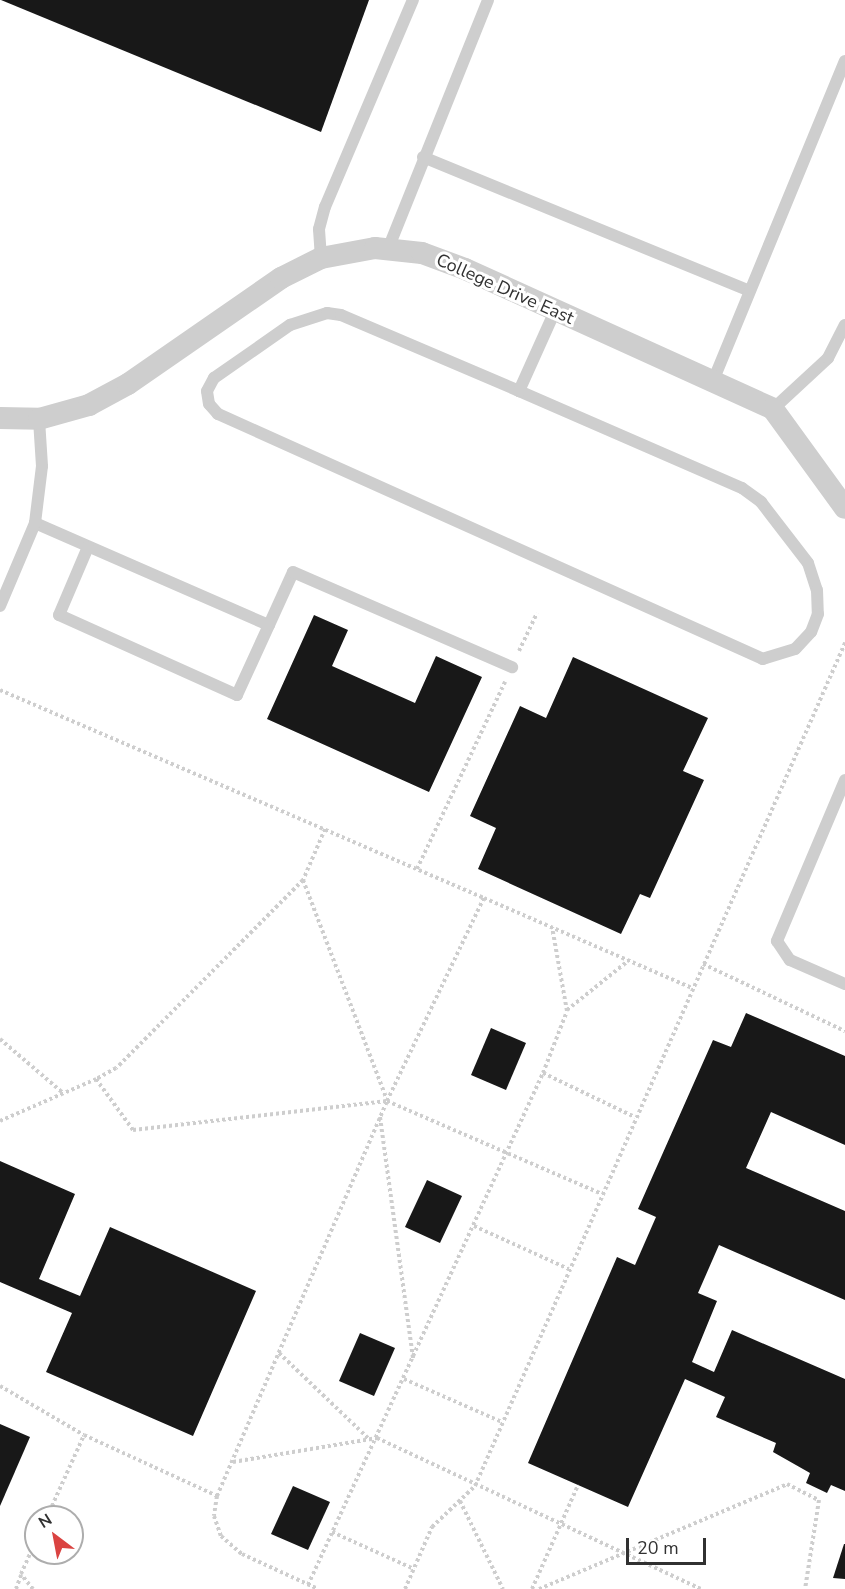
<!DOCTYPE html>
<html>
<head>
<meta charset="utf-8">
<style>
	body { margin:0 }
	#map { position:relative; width:845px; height:1589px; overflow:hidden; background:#fff; font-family:"Nunito Sans",sans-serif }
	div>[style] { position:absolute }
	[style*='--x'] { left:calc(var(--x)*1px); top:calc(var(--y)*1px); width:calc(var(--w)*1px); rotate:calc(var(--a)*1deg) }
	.building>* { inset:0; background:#181818 }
	.path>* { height:4px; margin-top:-2px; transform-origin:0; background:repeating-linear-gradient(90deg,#cecece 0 3px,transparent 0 6px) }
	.service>* { height:12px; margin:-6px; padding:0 6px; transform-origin:6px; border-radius:6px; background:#cecece }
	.minor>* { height:22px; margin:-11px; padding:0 11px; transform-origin:11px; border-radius:11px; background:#cecece }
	span { translate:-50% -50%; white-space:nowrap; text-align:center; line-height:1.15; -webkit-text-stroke:6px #fff; paint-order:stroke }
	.street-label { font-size:18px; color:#313131 }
	.north { position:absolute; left:24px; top:1505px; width:60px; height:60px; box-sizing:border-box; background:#fff; border:2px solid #adadad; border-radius:50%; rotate:328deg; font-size:16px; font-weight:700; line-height:24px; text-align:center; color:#313131 }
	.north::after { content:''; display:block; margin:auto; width:21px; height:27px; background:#da4341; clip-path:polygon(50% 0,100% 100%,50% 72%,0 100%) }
	.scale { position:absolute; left:626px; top:1538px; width:80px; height:27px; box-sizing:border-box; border:3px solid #313131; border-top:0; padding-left:8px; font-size:18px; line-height:21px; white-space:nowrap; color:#313131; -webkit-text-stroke:4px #fff; paint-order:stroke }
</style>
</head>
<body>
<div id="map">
	<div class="building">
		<div style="clip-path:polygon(1px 0,369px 0,321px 132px)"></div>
		<div style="clip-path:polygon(314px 615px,348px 630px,332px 666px,415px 703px,436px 656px,482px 677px,429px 792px,267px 719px)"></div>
		<div style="clip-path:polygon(573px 657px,708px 718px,683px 771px,704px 780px,650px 898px,640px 894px,621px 934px,478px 869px,496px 828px,470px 816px,520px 706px,546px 718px)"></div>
		<div style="clip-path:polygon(746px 1013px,845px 1056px,845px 1145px,771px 1112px,746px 1168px,845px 1211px,845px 1300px,719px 1245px,698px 1293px,717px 1301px,692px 1362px,714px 1372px,732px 1330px,845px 1379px,845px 1491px,831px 1485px,827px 1493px,806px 1483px,810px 1473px,773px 1452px,776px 1443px,716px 1417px,725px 1397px,685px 1379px,628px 1507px,528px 1463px,617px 1257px,635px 1265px,656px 1217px,638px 1209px,713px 1040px,731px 1047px)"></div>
		<div style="clip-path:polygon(491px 1028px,526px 1043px,506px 1090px,471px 1075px)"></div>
		<div style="clip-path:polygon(0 1161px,75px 1194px,39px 1279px,80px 1296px,110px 1227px,256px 1291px,193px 1436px,46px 1372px,72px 1313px,0 1282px)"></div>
		<div style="clip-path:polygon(427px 1180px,462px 1196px,440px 1243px,405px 1227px)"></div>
		<div style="clip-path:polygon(360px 1333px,395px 1348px,374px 1396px,339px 1381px)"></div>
		<div style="clip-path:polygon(0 1424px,30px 1437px,0 1506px)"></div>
		<div style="clip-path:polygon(293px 1486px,330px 1502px,308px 1550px,271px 1534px)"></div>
		<div style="clip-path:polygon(844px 1544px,845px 1544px,845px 1579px,833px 1578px)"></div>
	</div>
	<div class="path">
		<div style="--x:519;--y:651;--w:42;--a:-64.7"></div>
		<div style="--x:0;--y:690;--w:527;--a:23.26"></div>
		<div style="--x:325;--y:829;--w:56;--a:113.3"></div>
		<div style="--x:303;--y:880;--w:265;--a:134.8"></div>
		<div style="--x:116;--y:1068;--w:23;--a:151"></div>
		<div style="--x:96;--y:1079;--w:63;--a:54"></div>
		<div style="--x:133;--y:1130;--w:256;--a:-6.5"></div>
		<div style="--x:387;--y:1101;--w:225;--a:-64.5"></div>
		<div style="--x:484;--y:898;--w:227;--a:23.4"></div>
		<div style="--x:417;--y:869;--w:207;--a:-64.8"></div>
		<div style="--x:303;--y:880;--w:235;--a:69.1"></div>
		<div style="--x:703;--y:964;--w:157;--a:25.3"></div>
		<div style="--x:567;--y:1010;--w:78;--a:-38.8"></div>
		<div style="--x:0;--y:1039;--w:83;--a:40.6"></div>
		<div style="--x:543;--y:1073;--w:66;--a:-68.8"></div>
		<div style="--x:567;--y:1011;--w:85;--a:-100.1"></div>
		<div style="--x:380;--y:1117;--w:244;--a:82.2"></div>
		<div style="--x:0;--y:1121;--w:105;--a:-23.6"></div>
		<div style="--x:474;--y:1226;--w:104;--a:24.4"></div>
		<div style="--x:279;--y:1353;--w:124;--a:43.7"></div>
		<div style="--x:404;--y:1379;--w:107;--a:23.7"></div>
		<div style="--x:0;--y:1386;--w:97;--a:30.3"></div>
		<div style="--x:233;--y:1462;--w:146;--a:-9.5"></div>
		<div style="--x:377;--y:1438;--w:357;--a:25"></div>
		<div style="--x:217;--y:1496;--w:430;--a:-66.7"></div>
		<div style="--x:387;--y:1101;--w:234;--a:23.4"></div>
		<div style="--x:460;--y:1501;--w:98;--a:64"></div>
		<div style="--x:47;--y:1517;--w:90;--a:-65.7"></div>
		<div style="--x:84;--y:1435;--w:146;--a:24.6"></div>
		<div style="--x:217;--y:1496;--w:20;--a:99"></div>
		<div style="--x:214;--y:1516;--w:21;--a:71"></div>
		<div style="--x:221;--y:1536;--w:28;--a:41"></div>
		<div style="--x:242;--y:1554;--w:84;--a:24.7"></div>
		<div style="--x:332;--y:1532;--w:90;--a:24.3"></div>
		<div style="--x:308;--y:1585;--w:563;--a:-65.35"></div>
		<div style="--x:543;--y:1073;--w:102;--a:25.6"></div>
		<div style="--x:16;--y:1589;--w:15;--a:-70"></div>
		<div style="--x:33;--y:1589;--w:19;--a:-129"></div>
		<div style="--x:21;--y:1574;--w:36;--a:-66"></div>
		<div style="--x:405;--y:1589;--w:68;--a:-66.5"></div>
		<div style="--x:432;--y:1527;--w:59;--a:-43.6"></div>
		<div style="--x:475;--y:1486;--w:921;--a:-66.3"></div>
		<div style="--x:532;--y:1589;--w:114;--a:-66.1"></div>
		<div style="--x:539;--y:1589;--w:269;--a:-22.9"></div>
		<div style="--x:787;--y:1484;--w:36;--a:27"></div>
		<div style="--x:819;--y:1500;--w:90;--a:98.9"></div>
	</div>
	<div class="service">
		<div style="--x:423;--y:157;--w:352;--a:22.3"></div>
		<div style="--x:388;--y:249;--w:268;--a:-68.1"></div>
		<div style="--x:321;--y:258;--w:29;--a:-94"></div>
		<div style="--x:319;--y:229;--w:23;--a:-75"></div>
		<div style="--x:325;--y:207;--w:225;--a:-67"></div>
		<div style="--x:713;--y:381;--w:346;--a:-67.6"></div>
		<div style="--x:519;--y:391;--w:243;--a:23.5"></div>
		<div style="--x:742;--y:488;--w:24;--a:36"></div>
		<div style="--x:761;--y:502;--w:77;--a:52.4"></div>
		<div style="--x:808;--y:563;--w:28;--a:72"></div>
		<div style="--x:817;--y:590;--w:24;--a:88"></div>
		<div style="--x:818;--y:614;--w:19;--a:111"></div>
		<div style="--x:811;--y:632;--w:23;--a:133"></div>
		<div style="--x:795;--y:649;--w:34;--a:163"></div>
		<div style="--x:763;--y:659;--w:598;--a:-155.79"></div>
		<div style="--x:218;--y:414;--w:13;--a:-132"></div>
		<div style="--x:209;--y:404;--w:13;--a:-99"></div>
		<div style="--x:207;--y:391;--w:15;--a:-62"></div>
		<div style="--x:214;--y:378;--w:93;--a:-34.9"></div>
		<div style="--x:290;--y:325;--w:39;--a:-18"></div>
		<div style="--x:327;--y:313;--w:14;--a:8"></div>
		<div style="--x:341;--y:315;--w:194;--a:23.1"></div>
		<div style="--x:519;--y:391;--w:88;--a:-65.8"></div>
		<div style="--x:773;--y:409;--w:75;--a:-42.8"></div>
		<div style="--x:828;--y:358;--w:37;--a:-63"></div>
		<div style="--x:35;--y:523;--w:255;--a:23.6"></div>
		<div style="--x:269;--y:625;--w:77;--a:114.6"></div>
		<div style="--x:237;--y:695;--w:195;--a:-155.8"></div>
		<div style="--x:59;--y:615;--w:74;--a:-66.9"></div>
		<div style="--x:0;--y:606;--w:90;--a:-67.1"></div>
		<div style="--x:35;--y:523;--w:57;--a:-83"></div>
		<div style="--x:42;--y:466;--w:47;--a:-93.7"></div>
		<div style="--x:269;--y:625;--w:58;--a:-65.6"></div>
		<div style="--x:293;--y:572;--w:239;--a:23.5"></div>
		<div style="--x:845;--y:780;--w:175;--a:112.9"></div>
		<div style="--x:777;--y:941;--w:23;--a:56"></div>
		<div style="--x:790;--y:960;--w:60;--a:23.6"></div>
	</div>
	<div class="minor">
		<div style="--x:0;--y:418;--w:39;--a:1"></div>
		<div style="--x:39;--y:419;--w:52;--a:-15.6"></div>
		<div style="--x:89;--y:405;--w:44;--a:-28.3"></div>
		<div style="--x:128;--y:384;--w:186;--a:-34.7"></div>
		<div style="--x:281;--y:278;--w:45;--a:-26.6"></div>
		<div style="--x:321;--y:258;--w:55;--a:-10.5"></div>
		<div style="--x:375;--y:248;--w:47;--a:6.1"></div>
		<div style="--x:422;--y:253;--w:46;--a:20.4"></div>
		<div style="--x:465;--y:269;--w:338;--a:24.4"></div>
		<div style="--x:773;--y:409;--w:122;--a:54"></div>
	</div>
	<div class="street-label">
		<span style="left:505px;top:289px;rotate:24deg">College Drive East</span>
	</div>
	<div class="north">N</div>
	<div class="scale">20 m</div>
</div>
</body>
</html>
